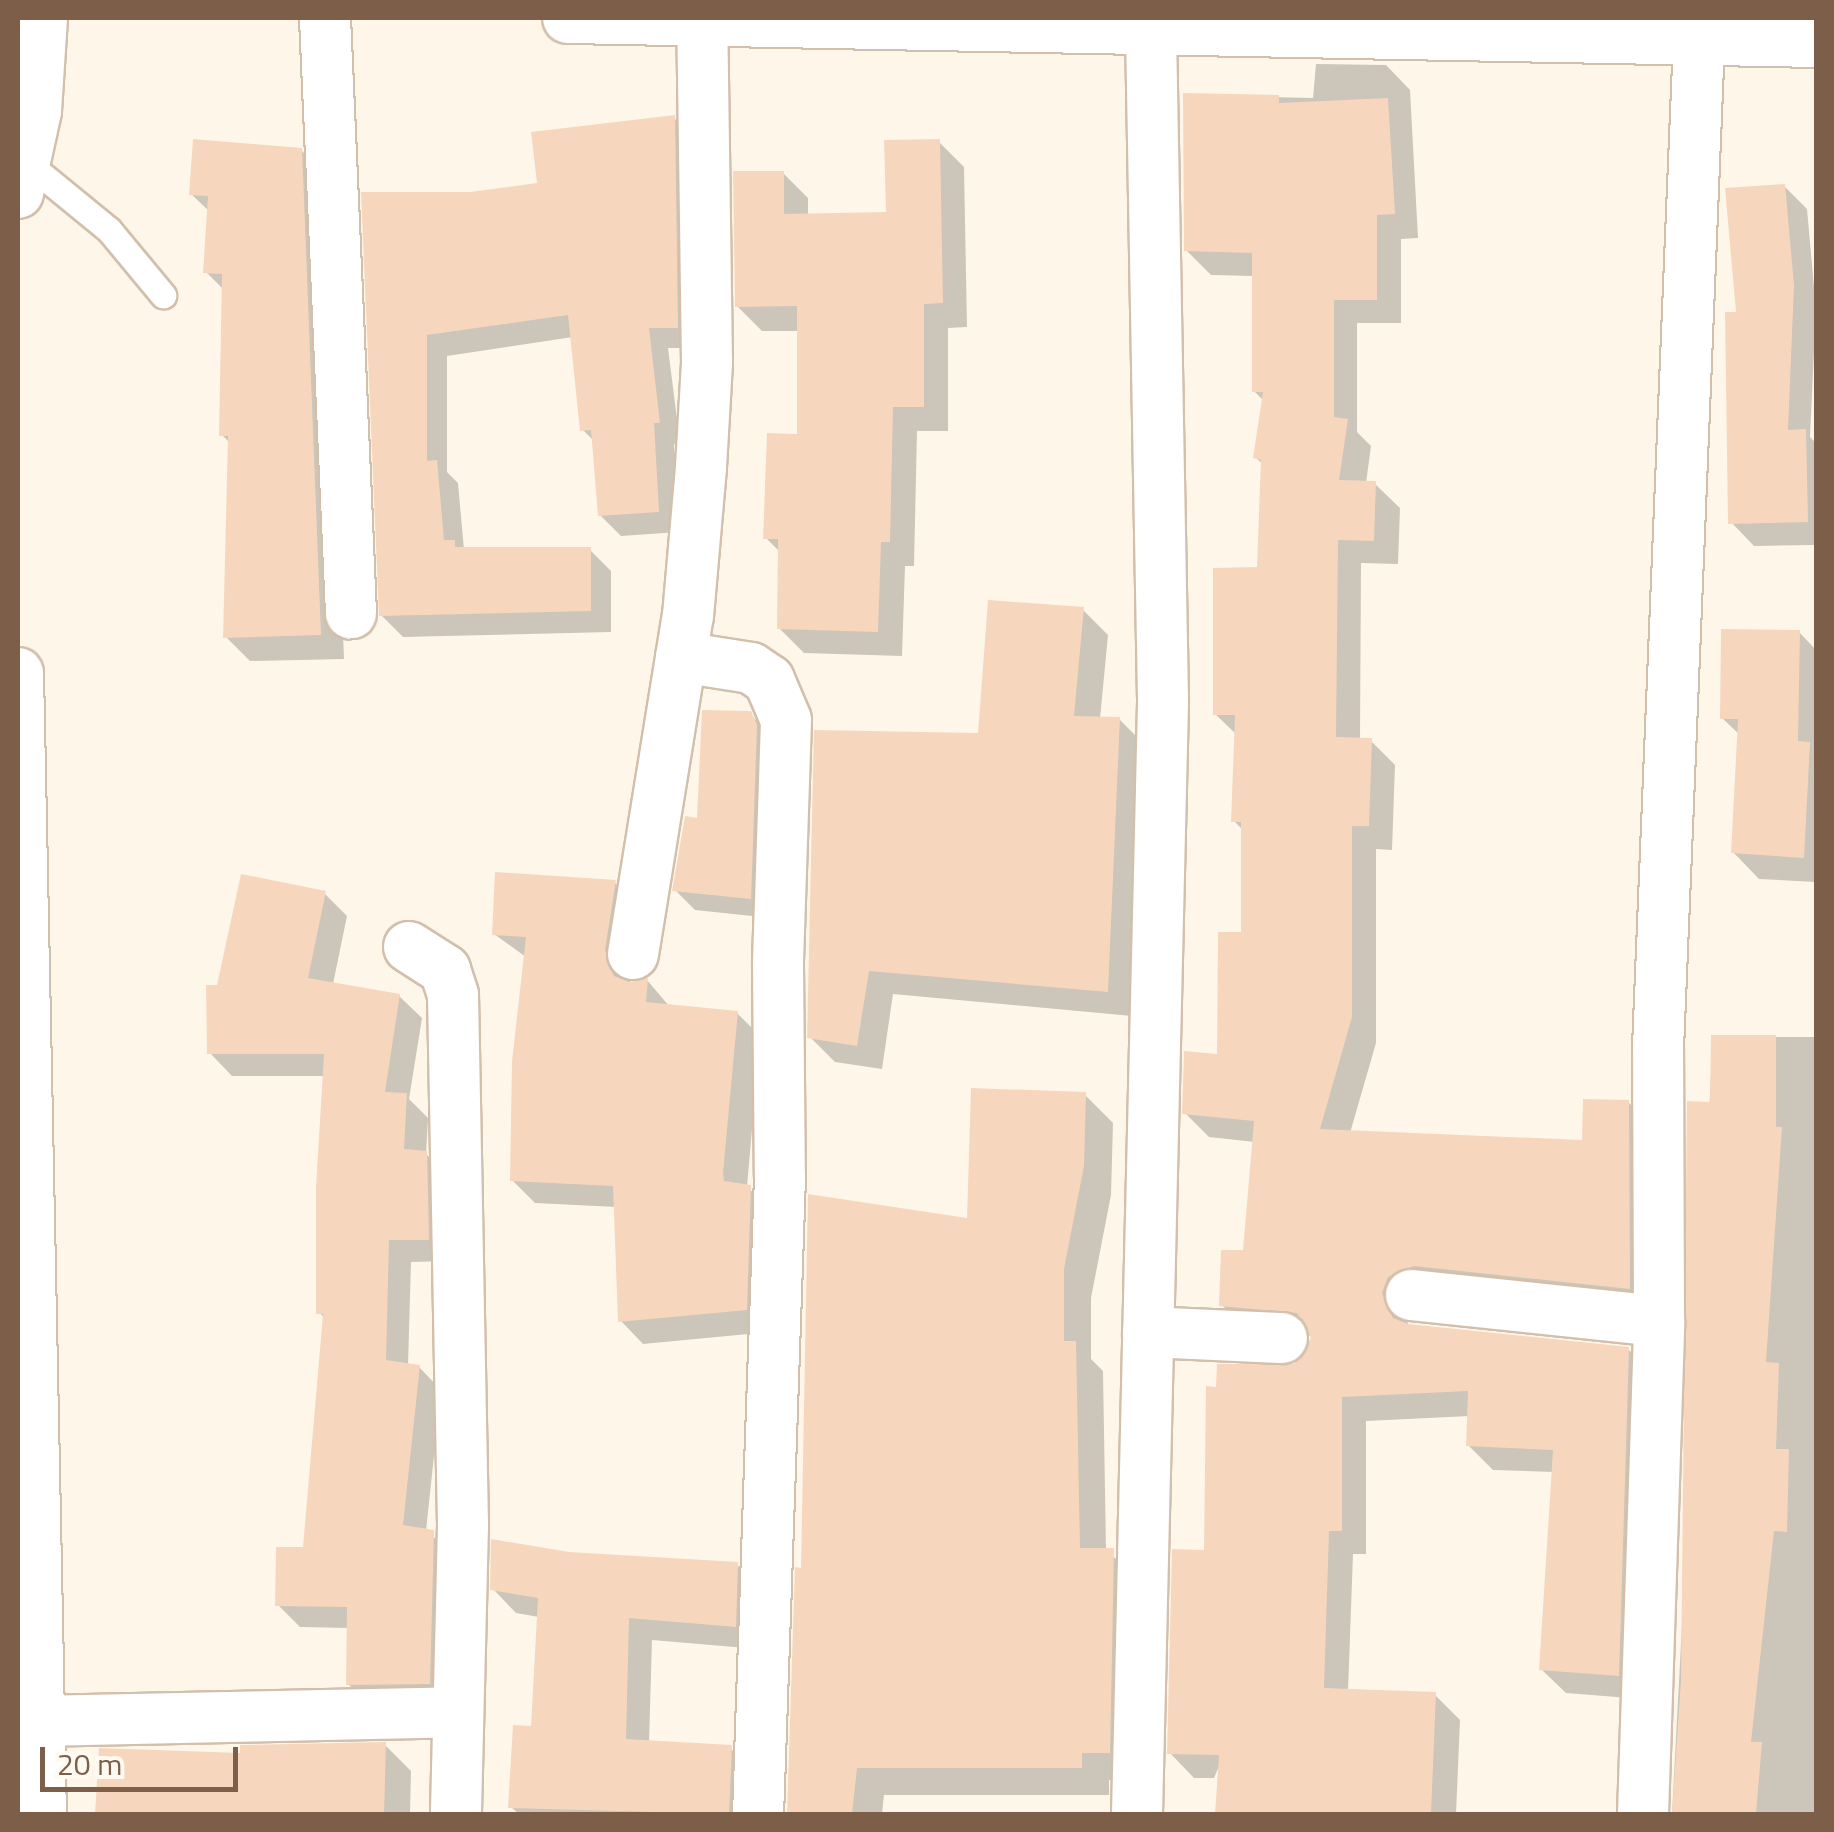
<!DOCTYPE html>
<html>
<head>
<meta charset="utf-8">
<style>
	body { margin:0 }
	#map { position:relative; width:1834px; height:1832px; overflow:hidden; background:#fef7e9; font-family:"Titillium Web",sans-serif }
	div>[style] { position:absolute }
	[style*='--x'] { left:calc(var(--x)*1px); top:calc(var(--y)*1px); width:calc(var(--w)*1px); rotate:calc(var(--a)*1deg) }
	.shadow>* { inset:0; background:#0003 }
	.building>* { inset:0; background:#f6d7be }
	.roads { filter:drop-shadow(2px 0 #d2bfac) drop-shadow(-2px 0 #d2bfac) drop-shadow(0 2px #d2bfac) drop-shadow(0 -2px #d2bfac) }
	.lane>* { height:25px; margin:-12.5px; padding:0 12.5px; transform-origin:12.5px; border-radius:12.5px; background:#fff }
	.street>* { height:50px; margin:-25px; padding:0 25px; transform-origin:25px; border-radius:25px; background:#fff }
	span { translate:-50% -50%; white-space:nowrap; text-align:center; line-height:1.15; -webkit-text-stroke:9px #fffaf1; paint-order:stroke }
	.frame { position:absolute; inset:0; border:20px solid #7c5e49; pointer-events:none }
	.scale { position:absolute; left:40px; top:1747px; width:198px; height:45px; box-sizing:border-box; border:5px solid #7c5e49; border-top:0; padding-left:12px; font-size:30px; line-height:35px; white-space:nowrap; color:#7c5e49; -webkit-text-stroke:8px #fffaf1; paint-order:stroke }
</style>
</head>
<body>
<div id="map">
	<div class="shadow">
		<div style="clip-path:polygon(1316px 64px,1386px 65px,1410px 90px,1418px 238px,1401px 239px,1401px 323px,1357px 323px,1357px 432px,1371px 446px,1366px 483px,1375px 484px,1400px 508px,1398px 564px,1361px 563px,1360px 741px,1371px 741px,1395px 765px,1392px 850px,1376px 849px,1376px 1043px,1350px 1133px,1585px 1142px,1628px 1102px,1653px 1127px,1654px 1312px,1412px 1302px,1406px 1319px,1409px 1326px,1628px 1349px,1653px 1374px,1642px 1699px,1566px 1693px,1541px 1669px,1554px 1472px,1493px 1470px,1468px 1445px,1470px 1416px,1366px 1421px,1366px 1554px,1353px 1554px,1348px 1692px,1435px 1695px,1460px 1720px,1456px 1814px,1217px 1814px,1220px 1764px,1214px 1778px,1194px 1778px,1170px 1753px,1206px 1553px,1315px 1336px,1246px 1330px,1222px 1305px,1246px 1253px,1255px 1142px,1209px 1137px,1185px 1113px,1219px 1057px,1244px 935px,1244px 831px,1234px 821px,1237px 735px,1215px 714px,1260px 570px,1264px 465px,1256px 458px,1264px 401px,1254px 391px,1254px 276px,1211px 275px,1186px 250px,1186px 95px,1313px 98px)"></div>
		<div style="clip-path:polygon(674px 118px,695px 139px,698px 348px,668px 348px,680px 443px,674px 444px,679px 532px,621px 536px,600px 515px,595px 442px,583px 430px,573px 337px,447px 356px,447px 472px,458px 483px,464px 550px,590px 550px,611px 571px,611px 632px,403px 637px,381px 615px,364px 195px,470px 195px,539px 185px)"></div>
		<div style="clip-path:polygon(939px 142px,964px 167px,967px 327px,948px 328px,948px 431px,917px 431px,914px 566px,905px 566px,902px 656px,804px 653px,779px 628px,780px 552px,766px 538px,800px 437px,800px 331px,762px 331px,737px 306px,783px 173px,808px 198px,808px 216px,888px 214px)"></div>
		<div style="clip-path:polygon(301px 150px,326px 175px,344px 659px,250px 661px,225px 636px,230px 443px,222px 435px,224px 290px,206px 272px,209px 211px,191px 194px)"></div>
		<div style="clip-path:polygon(1784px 186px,1807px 209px,1816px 309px,1810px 437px,1816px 443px,1816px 545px,1754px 546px,1731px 522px,1738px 315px)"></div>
		<div style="clip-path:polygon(1083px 610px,1108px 635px,1100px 719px,1119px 719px,1144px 744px,1132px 1016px,893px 994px,882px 1069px,835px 1062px,810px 1037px,981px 736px)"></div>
		<div style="clip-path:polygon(1799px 632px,1816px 650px,1816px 882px,1759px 879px,1733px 852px,1740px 735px,1722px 718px)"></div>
		<div style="clip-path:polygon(750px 714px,770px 734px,770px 918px,695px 910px,675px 890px)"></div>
		<div style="clip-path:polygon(615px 883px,637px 905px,630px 985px,647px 980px,669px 1006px,737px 1013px,760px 1036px,747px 1187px,772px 1210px,768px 1332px,643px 1344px,621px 1321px,616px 1207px,535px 1203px,512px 1180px,526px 957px,494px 934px)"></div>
		<div style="clip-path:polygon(325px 894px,347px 916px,333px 984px,399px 996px,422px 1018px,409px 1099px,428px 1118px,426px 1154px,449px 1176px,450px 1261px,411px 1262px,408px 1366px,419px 1367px,441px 1390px,426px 1531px,456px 1555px,452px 1705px,371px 1706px,348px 1684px,349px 1628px,300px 1627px,278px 1605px,305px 1550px,325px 1319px,319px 1312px,325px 1076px,232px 1076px,210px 1053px,219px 987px)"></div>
		<div style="clip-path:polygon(1713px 1037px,1816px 1037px,1816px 1814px,1672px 1814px)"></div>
		<div style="clip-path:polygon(1085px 1095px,1113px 1123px,1111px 1195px,1091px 1298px,1091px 1359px,1103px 1371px,1106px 1551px,1141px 1579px,1137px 1780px,1109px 1780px,1109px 1795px,884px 1795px,882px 1814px,789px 1814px,798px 1570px,804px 1570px,969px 1221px)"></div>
		<div style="clip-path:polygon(569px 1555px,737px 1565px,760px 1588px,758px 1649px,652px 1640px,649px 1743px,730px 1748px,754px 1771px,753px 1814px,519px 1814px,511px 1807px,534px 1729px,539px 1617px,516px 1613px,493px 1589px)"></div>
		<div style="clip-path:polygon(385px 1745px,411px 1771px,410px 1814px,100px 1814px,102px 1751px,243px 1755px)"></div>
	</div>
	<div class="building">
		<div style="clip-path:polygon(1183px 93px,1279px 95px,1279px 103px,1388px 98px,1395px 214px,1377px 215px,1377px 300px,1334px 300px,1334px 417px,1348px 419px,1339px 480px,1376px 481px,1374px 541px,1338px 540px,1336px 737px,1372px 738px,1369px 826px,1352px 826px,1352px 1017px,1320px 1129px,1582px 1140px,1583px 1099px,1629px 1100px,1630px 1289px,1414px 1266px,1388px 1277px,1382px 1293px,1393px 1318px,1408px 1324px,1629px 1347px,1619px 1676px,1539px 1670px,1553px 1450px,1466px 1446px,1468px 1391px,1342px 1397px,1342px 1531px,1329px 1531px,1324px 1688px,1436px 1692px,1431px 1814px,1215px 1814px,1219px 1755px,1167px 1754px,1172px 1549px,1204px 1550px,1206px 1386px,1216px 1387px,1217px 1364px,1294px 1364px,1311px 1338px,1297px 1313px,1219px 1306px,1221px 1250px,1243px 1250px,1254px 1121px,1182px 1114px,1184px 1051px,1217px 1054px,1218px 932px,1241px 932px,1241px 822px,1231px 822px,1235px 715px,1213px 715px,1213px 568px,1257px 567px,1261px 460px,1253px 458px,1263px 392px,1252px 392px,1252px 253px,1184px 251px)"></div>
		<div style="clip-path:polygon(675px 115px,678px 328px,649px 328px,660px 423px,654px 423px,659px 512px,598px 516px,591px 430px,580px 431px,568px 315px,427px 335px,427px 461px,437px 460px,444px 540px,455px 540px,455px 547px,591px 547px,591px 611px,379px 616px,361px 192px,470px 192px,537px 183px,531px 132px)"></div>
		<div style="clip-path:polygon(193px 139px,302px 148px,321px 635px,223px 638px,228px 436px,219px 436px,222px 274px,203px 273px,208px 196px,189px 195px)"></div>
		<div style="clip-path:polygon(940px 139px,943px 303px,924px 304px,924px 407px,893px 407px,890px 542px,881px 542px,878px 632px,777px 629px,778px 539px,763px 539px,767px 433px,797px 434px,797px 306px,735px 307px,733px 171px,784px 171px,784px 214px,886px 212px,884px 140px)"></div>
		<div style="clip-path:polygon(1785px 184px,1794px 285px,1788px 430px,1806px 429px,1808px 522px,1728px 524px,1725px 312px,1736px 312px,1725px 188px)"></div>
		<div style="clip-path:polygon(988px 600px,1084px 607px,1074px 716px,1120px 717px,1108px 992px,869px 971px,857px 1046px,807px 1038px,814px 730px,978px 733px)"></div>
		<div style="clip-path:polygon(1721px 629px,1800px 630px,1798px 741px,1810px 742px,1804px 858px,1731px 853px,1738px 719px,1720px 719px)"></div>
		<div style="clip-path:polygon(702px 710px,751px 711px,757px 725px,751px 899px,672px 891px,685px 816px,697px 818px)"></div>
		<div style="clip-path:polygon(495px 872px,616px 880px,605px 950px,614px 976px,629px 982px,648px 978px,646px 1002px,738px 1011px,723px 1173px,724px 1181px,751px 1185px,747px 1310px,618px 1322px,613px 1186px,510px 1181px,512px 1061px,526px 937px,492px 935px)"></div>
		<div style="clip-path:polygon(241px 874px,326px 891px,308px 978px,400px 994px,385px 1092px,407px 1093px,404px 1149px,427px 1151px,429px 1240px,389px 1240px,386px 1360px,420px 1365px,403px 1525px,434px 1530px,430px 1684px,346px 1685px,347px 1607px,275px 1606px,276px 1547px,303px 1547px,323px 1314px,316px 1314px,316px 1187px,324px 1054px,207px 1054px,206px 985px,217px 985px)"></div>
		<div style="clip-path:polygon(1711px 1035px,1776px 1035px,1776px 1127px,1782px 1127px,1766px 1362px,1779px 1363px,1776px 1449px,1789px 1449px,1787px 1532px,1774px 1531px,1751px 1742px,1762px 1742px,1756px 1814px,1672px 1814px,1681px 1680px,1687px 1101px,1710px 1102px)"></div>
		<div style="clip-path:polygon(971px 1088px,1086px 1092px,1084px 1166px,1064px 1269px,1064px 1341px,1076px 1341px,1080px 1548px,1114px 1548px,1110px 1753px,1082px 1753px,1082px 1768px,857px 1768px,852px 1814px,787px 1814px,795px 1567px,801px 1568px,808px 1194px,967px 1218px)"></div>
		<div style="clip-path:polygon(491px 1539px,569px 1552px,738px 1562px,736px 1627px,629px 1618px,626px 1739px,732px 1745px,729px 1814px,508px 1808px,513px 1725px,531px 1726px,538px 1598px,490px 1590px)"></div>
		<div style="clip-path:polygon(386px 1742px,384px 1814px,95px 1814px,99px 1748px,240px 1753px,240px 1745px)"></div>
	</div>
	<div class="roads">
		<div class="lane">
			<div style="--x:26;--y:162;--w:107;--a:39.3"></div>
			<div style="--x:109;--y:230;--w:85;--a:50.3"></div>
		</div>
		<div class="street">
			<div style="--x:325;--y:18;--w:596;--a:87.5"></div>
			<div style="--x:568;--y:18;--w:1248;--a:1.1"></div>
			<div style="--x:18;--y:193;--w:84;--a:-77.6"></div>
			<div style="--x:36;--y:111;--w:93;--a:-86.3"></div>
			<div style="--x:681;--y:657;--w:71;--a:8.9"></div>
			<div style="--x:751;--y:668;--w:22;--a:34"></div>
			<div style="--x:769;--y:680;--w:43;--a:67"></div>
			<div style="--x:786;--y:720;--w:244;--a:91.9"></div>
			<div style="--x:778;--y:964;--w:212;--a:89.5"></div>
			<div style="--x:780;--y:1176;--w:638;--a:91.97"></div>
			<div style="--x:18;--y:673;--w:1141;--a:88.85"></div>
			<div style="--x:409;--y:947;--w:43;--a:32.6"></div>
			<div style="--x:445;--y:970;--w:26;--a:72"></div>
			<div style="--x:453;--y:995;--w:530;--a:88.92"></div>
			<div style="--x:463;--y:1525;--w:289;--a:91.4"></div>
			<div style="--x:633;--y:954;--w:342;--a:-80.8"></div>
			<div style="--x:688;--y:616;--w:150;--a:-85"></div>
			<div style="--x:701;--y:467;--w:104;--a:-86.7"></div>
			<div style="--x:707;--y:363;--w:345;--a:-90.8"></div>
			<div style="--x:1411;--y:1295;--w:249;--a:6"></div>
			<div style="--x:1148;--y:1332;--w:134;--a:2.6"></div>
			<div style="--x:38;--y:1721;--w:417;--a:-1.2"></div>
			<div style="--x:1137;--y:1814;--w:1115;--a:-88.66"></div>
			<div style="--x:1163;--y:699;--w:670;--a:-91.03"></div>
			<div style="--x:1643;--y:1814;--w:493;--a:-88.1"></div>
			<div style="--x:1659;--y:1321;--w:273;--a:-90.2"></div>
			<div style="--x:1658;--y:1048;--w:1010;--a:-87.67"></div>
		</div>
	</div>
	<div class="frame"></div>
	<div class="scale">20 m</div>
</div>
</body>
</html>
